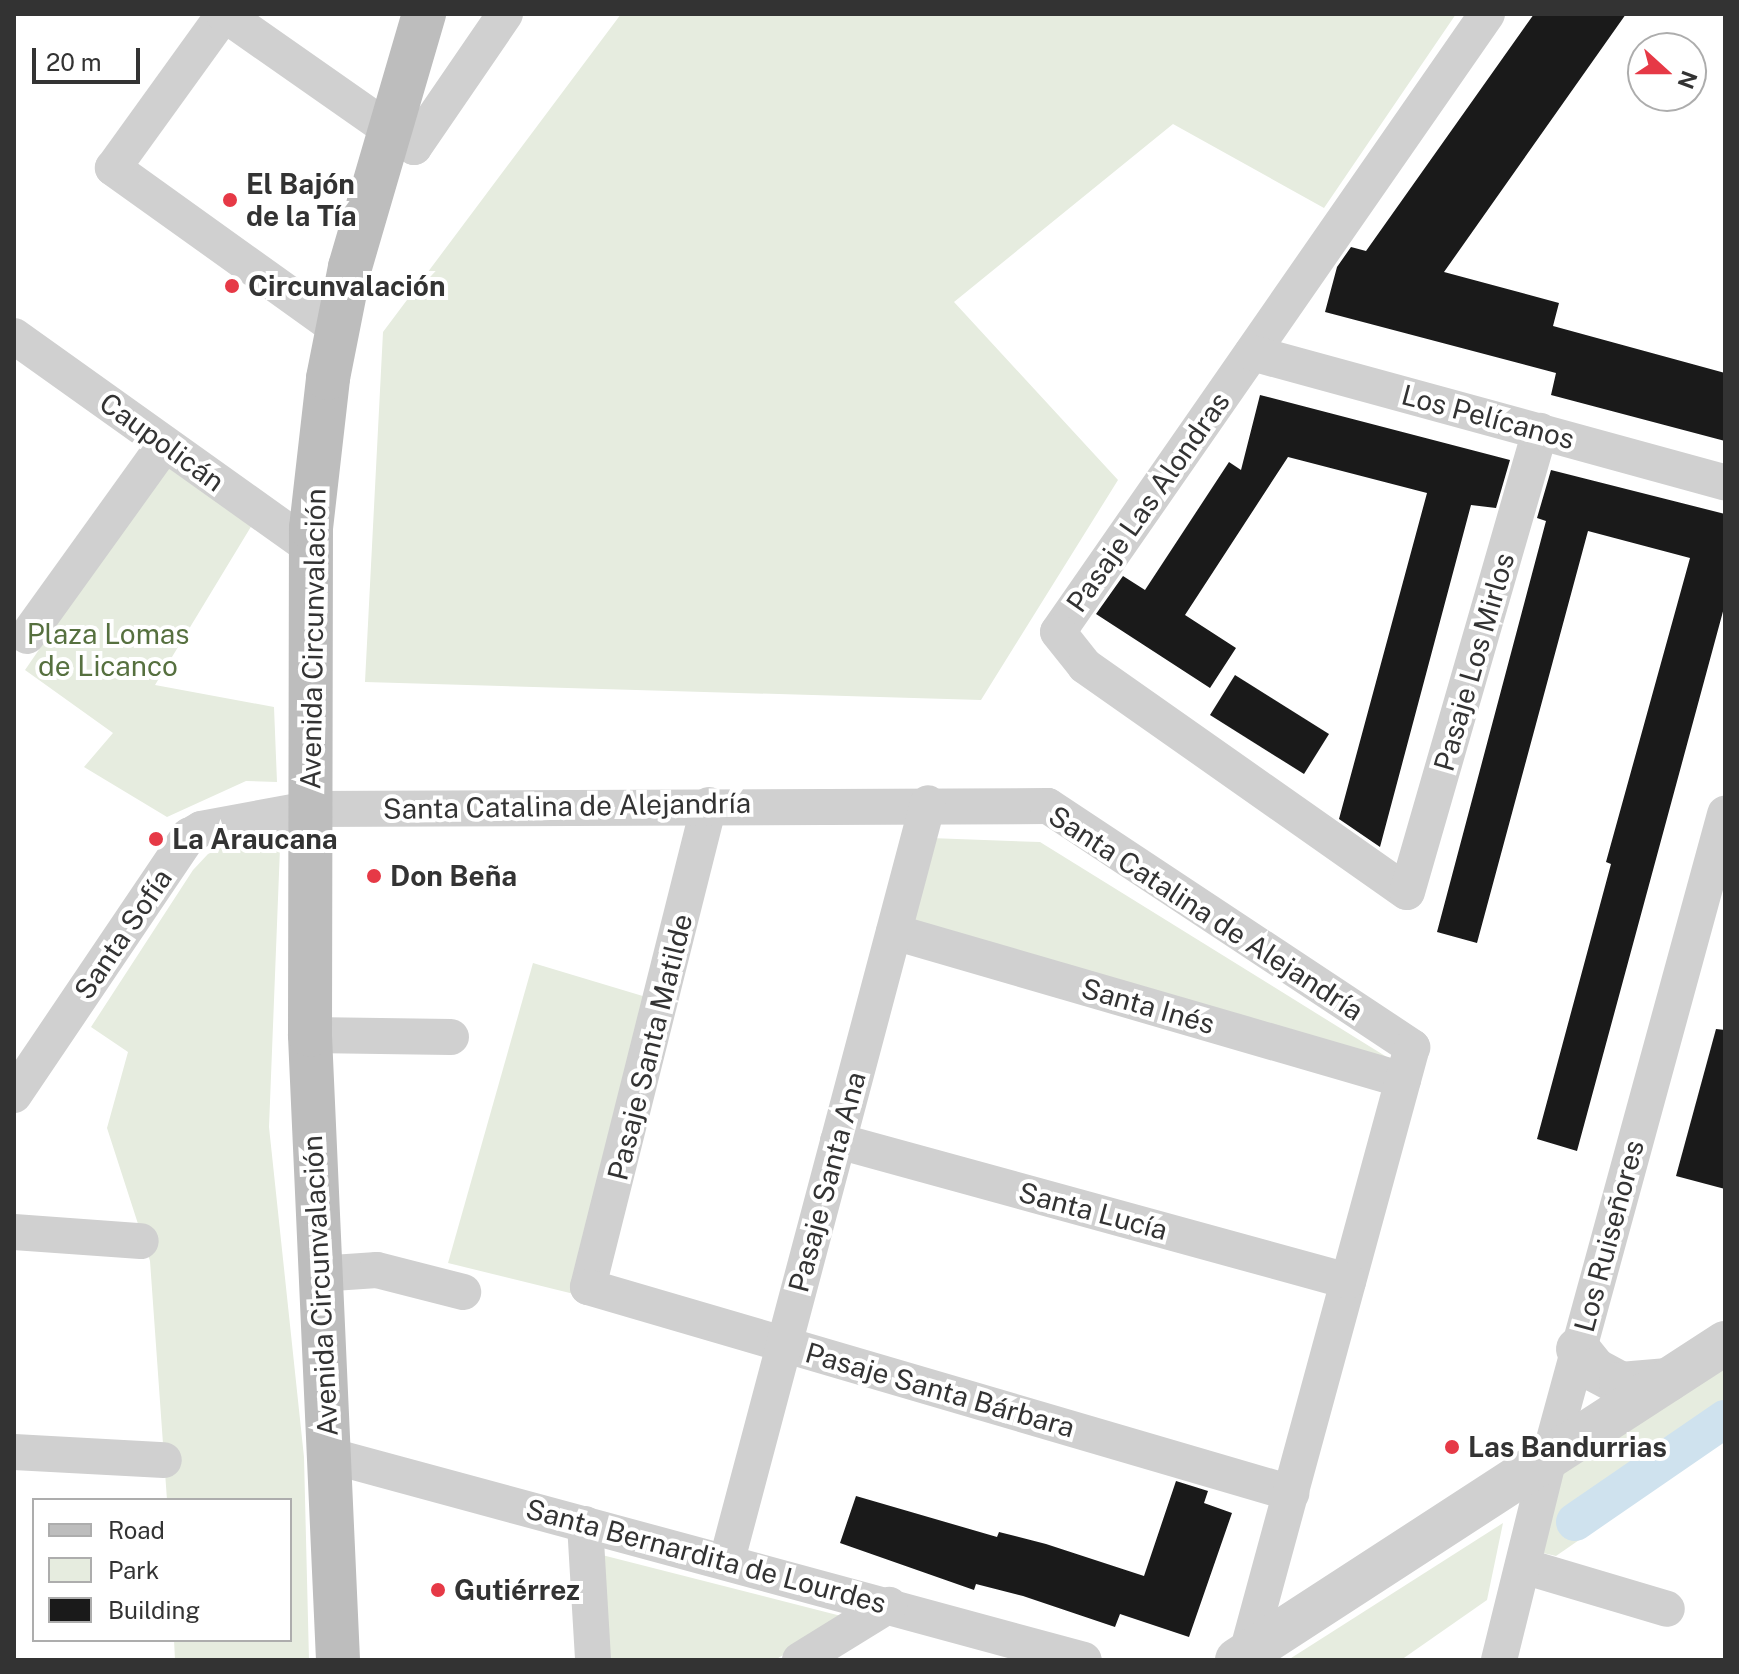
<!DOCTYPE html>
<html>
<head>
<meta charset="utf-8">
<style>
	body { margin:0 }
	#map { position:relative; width:1739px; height:1674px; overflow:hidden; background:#fff; font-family:"Public Sans",sans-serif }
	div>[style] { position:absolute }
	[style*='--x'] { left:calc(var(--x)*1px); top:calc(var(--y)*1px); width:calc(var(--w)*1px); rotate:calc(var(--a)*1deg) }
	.green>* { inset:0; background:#e6ecdf }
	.canal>* { height:38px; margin:-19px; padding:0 19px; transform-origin:19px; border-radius:19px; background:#cfe2ee }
	.building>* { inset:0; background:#1a1a1a }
	.minor>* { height:36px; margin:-18px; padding:0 18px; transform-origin:18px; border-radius:18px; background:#d0d0d0 }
	.tertiary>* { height:44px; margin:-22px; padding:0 22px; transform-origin:22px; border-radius:22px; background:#d0d0d0 }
	.secondary>* { height:44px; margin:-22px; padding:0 22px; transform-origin:22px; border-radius:22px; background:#bdbdbd }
	.dots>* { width:22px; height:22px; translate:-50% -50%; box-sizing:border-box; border:4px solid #fff; border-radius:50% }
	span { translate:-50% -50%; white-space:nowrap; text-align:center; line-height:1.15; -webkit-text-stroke:8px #fff; paint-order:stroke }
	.poi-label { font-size:28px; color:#333; font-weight:700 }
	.left { translate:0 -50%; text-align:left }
	.street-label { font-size:28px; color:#333 }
	.park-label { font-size:28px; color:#56703f }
	.frame { position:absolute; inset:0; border:16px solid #333; pointer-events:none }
	.legend { position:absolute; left:32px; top:1498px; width:260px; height:144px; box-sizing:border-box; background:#fff; border:2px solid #adadad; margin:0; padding:10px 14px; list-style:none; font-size:24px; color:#333 }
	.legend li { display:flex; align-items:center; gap:16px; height:40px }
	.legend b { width:40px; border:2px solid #adadad }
	.north { position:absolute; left:1627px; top:32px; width:80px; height:80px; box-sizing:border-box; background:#fff; border:2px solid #adadad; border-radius:50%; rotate:111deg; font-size:22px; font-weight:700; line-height:32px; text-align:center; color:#333 }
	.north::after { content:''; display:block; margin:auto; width:28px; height:36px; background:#e63946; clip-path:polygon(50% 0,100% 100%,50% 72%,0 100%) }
	.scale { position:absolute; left:32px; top:48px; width:108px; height:36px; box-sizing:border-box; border:4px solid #333; border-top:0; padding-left:10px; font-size:24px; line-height:28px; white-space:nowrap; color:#333; -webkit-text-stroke:6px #fff; paint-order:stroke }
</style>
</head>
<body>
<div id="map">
	<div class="green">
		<div style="clip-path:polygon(621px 14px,1456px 14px,1324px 208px,1173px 124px,954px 302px,1118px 480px,981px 700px,365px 682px,383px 332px)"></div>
		<div style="clip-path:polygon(166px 465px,252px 525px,155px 685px,274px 707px,277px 782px,246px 781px,167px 817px,84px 767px,113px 733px,25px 670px)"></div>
		<div style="clip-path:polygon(274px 822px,280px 848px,269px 1127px,304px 1457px,309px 1660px,175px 1660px,174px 1640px,290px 1640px,290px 1500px,167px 1500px,150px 1261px,107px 1128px,128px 1052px,91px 1027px,193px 870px,208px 854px)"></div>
		<div style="clip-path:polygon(930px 838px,1040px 842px,1390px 1059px,910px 925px)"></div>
		<div style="clip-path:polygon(533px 963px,656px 1000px,578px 1295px,448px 1263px)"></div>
		<div style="clip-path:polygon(1725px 1361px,1725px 1439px,1556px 1556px,1539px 1552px,1561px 1468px)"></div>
		<div style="clip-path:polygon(1503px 1523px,1487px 1600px,1401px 1660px,1288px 1660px)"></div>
		<div style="clip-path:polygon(602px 1555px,845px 1617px,775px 1660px,608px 1660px)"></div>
	</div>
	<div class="canal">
		<div style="--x:1575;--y:1522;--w:182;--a:-34.5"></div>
	</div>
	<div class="building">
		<div style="clip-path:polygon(1534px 14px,1626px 14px,1444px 272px,1559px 303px,1553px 326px,1725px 373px,1725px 441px,1551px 395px,1556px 373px,1325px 312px,1337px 267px,1351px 247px,1366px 251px)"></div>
		<div style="clip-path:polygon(1260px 395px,1510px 460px,1496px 508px,1471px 505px,1380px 847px,1339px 819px,1427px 493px,1288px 457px,1185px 615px,1236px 648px,1210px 688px,1096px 614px,1123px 576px,1145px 590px,1229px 462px,1241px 470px)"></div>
		<div style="clip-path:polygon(1551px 470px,1725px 514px,1725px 604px,1577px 1151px,1537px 1139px,1611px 864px,1606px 862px,1690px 558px,1588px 531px,1477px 943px,1437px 932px,1546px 521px,1537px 518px)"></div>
		<div style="clip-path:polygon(1235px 675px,1329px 734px,1304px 774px,1210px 715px)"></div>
		<div style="clip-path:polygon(1716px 1029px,1725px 1030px,1725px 1189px,1676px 1176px)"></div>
		<div style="clip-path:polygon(1176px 1481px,1208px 1491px,1204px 1503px,1232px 1513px,1189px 1637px,1120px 1614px,1115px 1627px,1023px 1596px,976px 1584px,974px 1590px,840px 1543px,856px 1496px,997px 1537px,999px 1532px,1046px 1544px,1144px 1576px)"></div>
	</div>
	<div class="minor">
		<div style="--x:1487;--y:14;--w:752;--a:124.77"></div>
		<div style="--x:1058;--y:632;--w:43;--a:51.5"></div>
		<div style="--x:1085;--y:666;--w:393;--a:35.1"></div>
		<div style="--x:1407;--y:892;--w:480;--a:-73.9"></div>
		<div style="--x:338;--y:329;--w:277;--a:-144.4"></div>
		<div style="--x:113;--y:168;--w:190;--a:-54.2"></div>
		<div style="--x:224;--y:14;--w:232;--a:35"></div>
		<div style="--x:414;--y:147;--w:161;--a:-55.6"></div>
		<div style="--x:14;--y:336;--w:365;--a:35.5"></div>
		<div style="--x:1252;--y:353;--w:490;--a:15.3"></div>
		<div style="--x:27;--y:636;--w:236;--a:-54.3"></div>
		<div style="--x:709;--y:805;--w:497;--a:104.1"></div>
		<div style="--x:588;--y:1287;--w:733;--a:16.33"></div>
		<div style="--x:894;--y:932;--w:530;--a:16.21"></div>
		<div style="--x:310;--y:1035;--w:141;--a:0.8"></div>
		<div style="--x:14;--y:1095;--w:313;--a:-56"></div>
		<div style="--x:189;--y:836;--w:14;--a:-30"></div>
		<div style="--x:201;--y:829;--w:110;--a:-10.5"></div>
		<div style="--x:309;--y:809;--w:739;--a:-0.23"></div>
		<div style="--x:1048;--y:806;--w:437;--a:33.5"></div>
		<div style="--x:1412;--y:1047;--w:635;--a:105.24"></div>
		<div style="--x:838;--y:1141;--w:529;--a:15.35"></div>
		<div style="--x:14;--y:1232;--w:127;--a:4.1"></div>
		<div style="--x:318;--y:1274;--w:59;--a:-3.9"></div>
		<div style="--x:377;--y:1270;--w:89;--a:14.3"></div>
		<div style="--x:14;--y:1452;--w:150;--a:3.1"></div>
		<div style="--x:328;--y:1455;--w:783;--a:15.17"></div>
		<div style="--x:585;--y:1524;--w:136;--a:86.6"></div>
		<div style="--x:727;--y:1560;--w:783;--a:-75.13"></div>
		<div style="--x:1523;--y:1566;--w:150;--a:16.6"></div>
		<div style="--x:800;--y:1660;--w:105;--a:-31.7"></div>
		<div style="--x:1499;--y:1660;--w:208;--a:-76.1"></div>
		<div style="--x:1549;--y:1458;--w:668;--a:-74.71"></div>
	</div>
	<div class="tertiary">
		<div style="--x:1578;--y:1349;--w:27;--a:51"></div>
		<div style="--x:1595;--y:1370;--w:30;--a:28"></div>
		<div style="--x:1621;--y:1384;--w:47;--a:-4.9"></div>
		<div style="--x:1237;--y:1660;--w:582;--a:-33.01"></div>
	</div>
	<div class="secondary">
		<div style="--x:338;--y:1660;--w:626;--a:-92.57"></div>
		<div style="--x:310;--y:1035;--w:507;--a:-89.89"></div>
		<div style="--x:311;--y:528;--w:151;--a:-83.5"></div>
		<div style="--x:328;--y:378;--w:113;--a:-78.8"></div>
		<div style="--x:350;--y:267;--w:264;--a:-73.7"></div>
	</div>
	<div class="dots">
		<div style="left:230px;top:200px;background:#e63946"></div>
		<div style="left:232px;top:286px;background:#e63946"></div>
		<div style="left:156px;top:839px;background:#e63946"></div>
		<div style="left:374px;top:876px;background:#e63946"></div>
		<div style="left:1452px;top:1447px;background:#e63946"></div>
		<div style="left:438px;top:1590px;background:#e63946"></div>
	</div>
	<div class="poi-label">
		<span class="left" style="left:246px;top:200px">El Bajón<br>de la Tía</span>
		<span class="left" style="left:248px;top:286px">Circunvalación</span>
		<span class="left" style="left:172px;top:839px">La Araucana</span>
		<span class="left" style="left:390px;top:876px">Don Beña</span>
		<span class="left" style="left:1468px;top:1447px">Las Bandurrias</span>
		<span class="left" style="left:454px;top:1590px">Gutiérrez</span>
	</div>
	<div class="street-label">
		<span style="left:1488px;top:417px;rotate:15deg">Los Pelícanos</span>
		<span style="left:162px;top:442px;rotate:36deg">Caupolicán</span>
		<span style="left:1148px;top:502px;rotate:-55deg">Pasaje Las Alondras</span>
		<span style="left:313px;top:639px;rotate:-89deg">Avenida Circunvalación</span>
		<span style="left:1474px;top:662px;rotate:-74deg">Pasaje Los Mirlos</span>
		<span style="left:567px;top:806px;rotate:-1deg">Santa Catalina de Alejandría</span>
		<span style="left:1206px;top:913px;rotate:33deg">Santa Catalina de Alejandría</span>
		<span style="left:123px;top:934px;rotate:-56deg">Santa Sofía</span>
		<span style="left:1148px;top:1006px;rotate:16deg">Santa Inés</span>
		<span style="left:650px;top:1047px;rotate:-76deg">Pasaje Santa Matilde</span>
		<span style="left:827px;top:1182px;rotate:-75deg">Pasaje Santa Ana</span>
		<span style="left:1093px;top:1211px;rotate:15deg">Santa Lucía</span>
		<span style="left:1609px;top:1236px;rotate:-75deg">Los Ruiseñores</span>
		<span style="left:320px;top:1286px;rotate:-93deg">Avenida Circunvalación</span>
		<span style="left:940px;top:1390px;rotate:16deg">Pasaje Santa Bárbara</span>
		<span style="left:706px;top:1556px;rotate:15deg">Santa Bernardita de Lourdes</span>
	</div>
	<div class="park-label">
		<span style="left:108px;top:650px">Plaza Lomas<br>de Licanco</span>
	</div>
	<div class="frame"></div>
	<ul class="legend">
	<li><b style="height:10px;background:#bdbdbd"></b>Road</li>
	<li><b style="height:22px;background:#e6ecdf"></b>Park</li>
	<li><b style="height:22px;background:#1a1a1a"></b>Building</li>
	</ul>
	<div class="north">N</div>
	<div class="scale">20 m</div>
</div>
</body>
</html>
